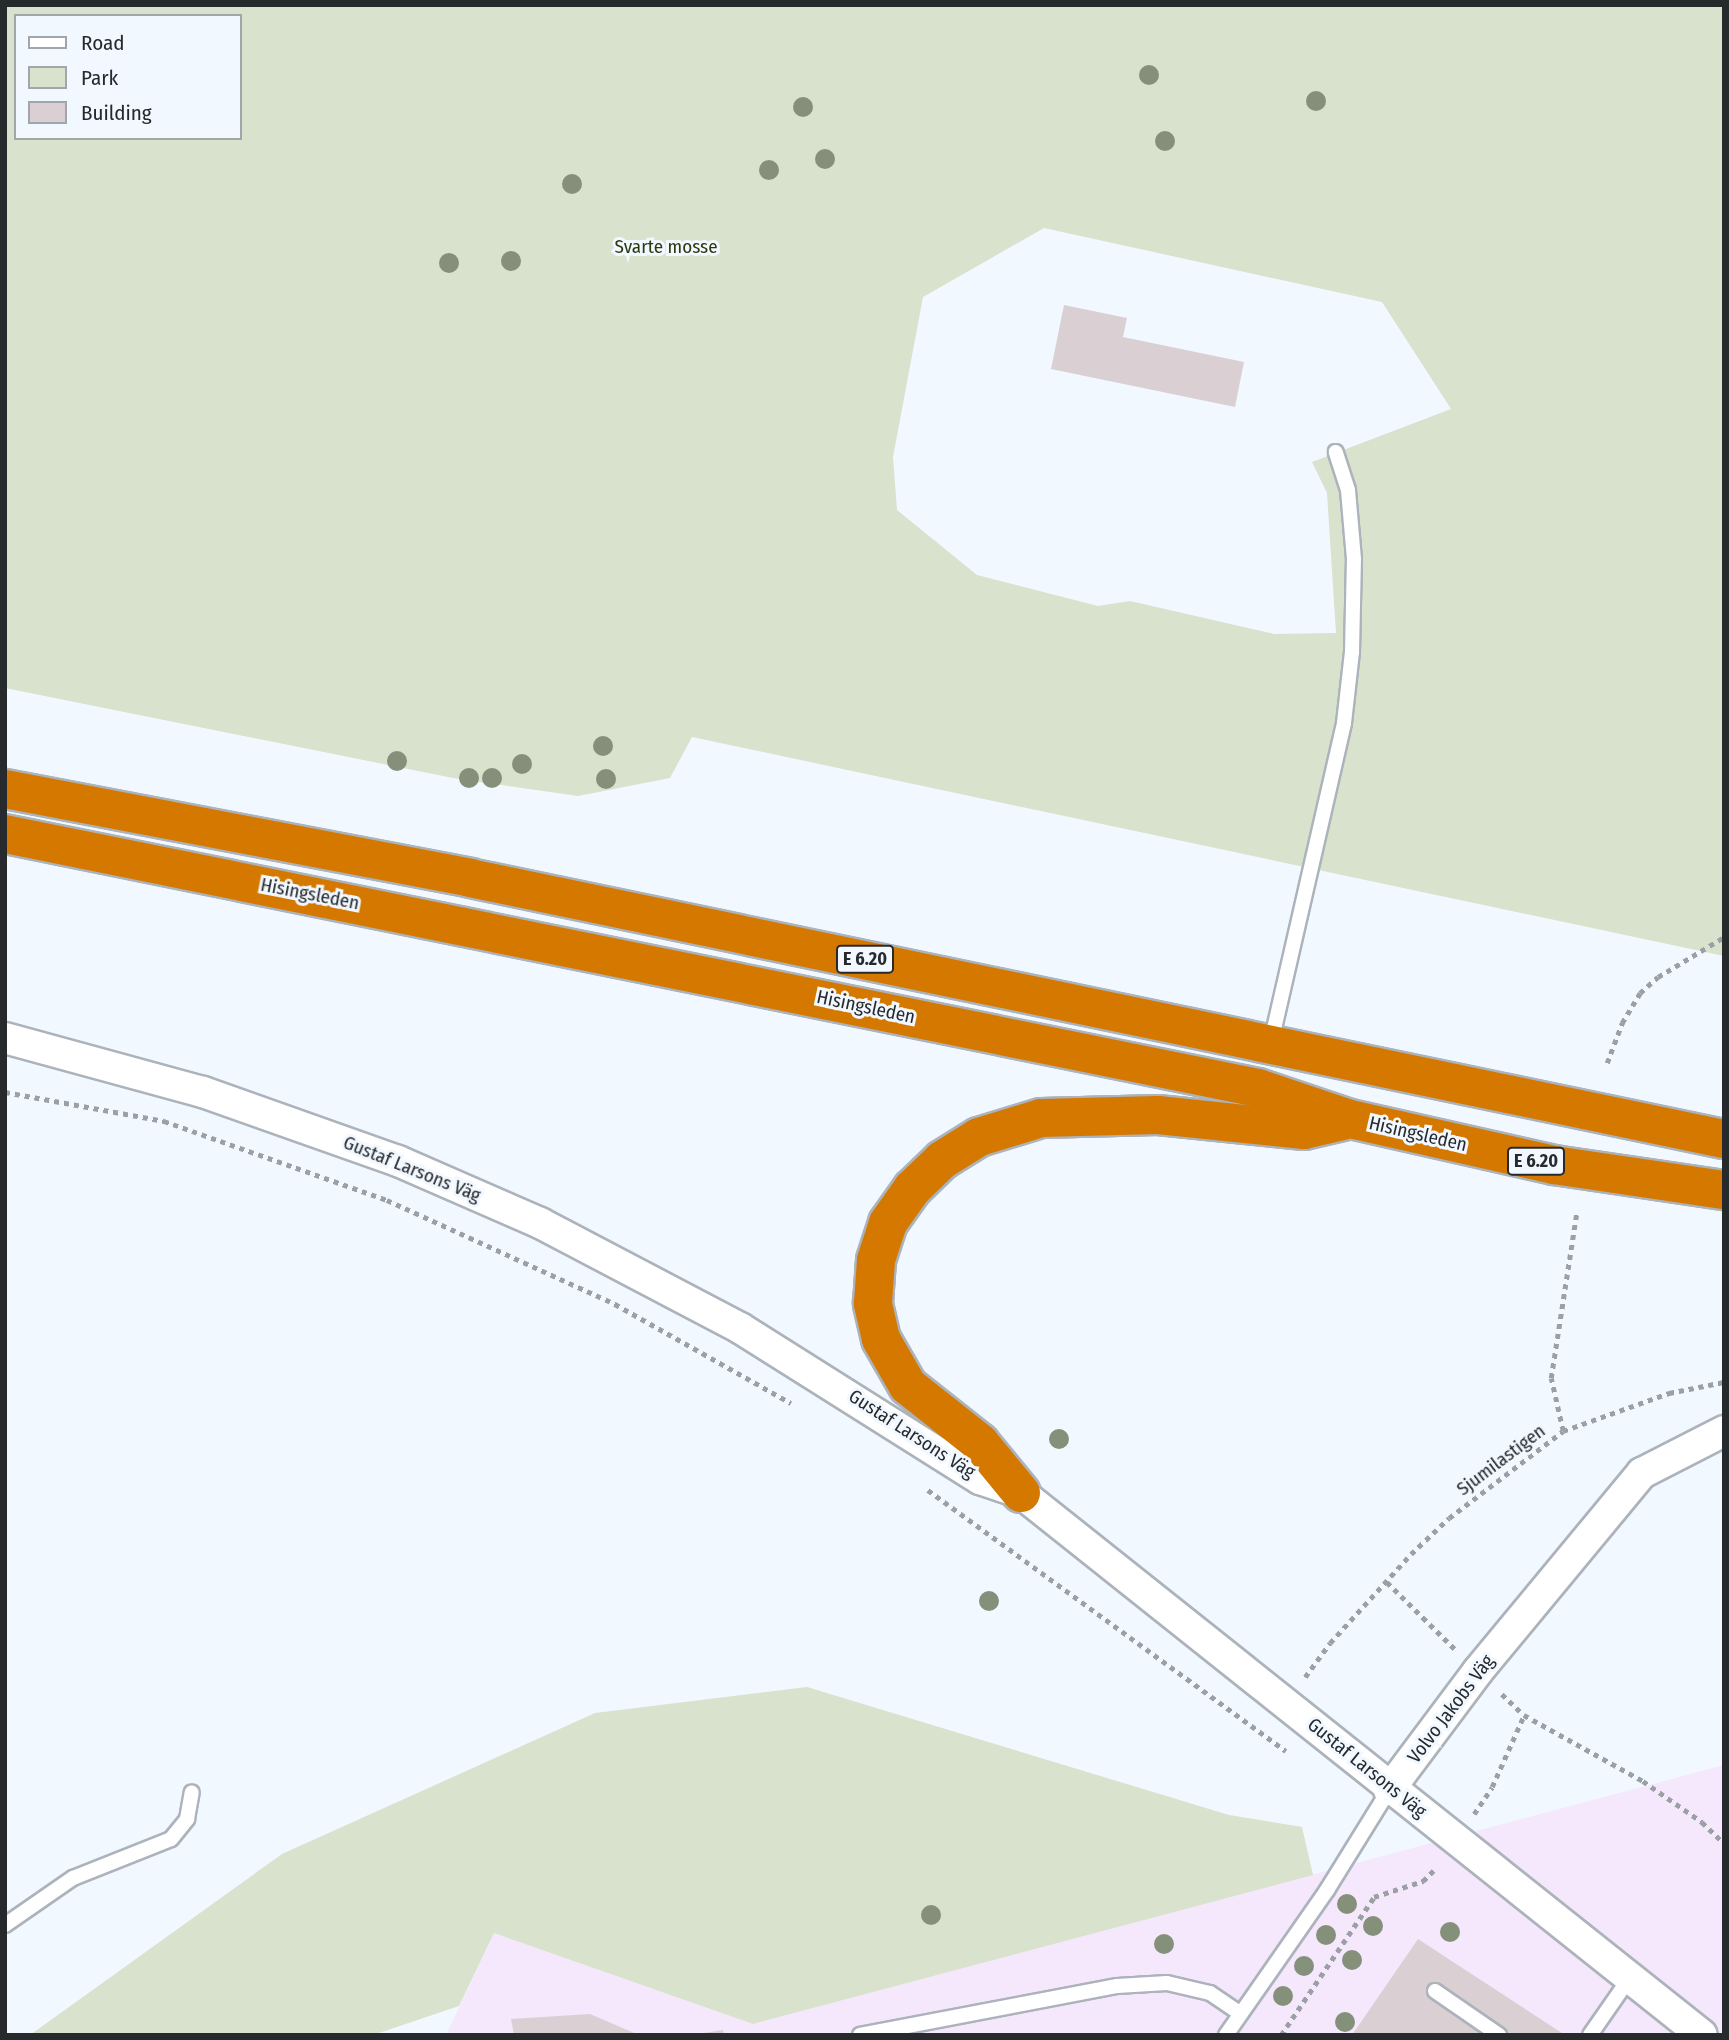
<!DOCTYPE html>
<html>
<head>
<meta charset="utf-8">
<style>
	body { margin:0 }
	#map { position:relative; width:1729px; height:2040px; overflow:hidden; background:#f2f8ff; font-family:"Fira Sans Condensed",sans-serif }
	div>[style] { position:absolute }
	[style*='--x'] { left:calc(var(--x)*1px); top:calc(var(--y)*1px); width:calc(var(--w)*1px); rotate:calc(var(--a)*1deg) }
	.industrial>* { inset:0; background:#f5e8fc }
	.green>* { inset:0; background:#d8e2cc }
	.building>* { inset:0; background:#dad0d4 }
	.path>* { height:4.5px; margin-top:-2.25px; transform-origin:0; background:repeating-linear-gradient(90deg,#9ba0a5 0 5px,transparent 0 10px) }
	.roads { filter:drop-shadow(2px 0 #acb3bb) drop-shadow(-2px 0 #acb3bb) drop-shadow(0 2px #acb3bb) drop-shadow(0 -2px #acb3bb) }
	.lane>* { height:14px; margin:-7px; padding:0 7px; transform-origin:7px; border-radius:7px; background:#fff }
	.street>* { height:30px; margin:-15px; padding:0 15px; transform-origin:15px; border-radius:15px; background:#fff }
	.highway>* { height:38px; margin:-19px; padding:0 19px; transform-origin:19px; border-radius:19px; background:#d57800 }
	.trees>* { width:20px; height:20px; margin:-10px; border-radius:50%; background:#85907a }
	span { translate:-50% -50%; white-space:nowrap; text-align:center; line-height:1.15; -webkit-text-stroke:6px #f2f8ff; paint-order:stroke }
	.shield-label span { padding:2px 5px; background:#f2f8ff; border:2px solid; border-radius:5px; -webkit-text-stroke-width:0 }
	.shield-label { font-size:18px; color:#272a2d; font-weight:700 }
	.park-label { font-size:19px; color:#2b3a0d }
	.street-label { font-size:19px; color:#272a2d }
	.frame { position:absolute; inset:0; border:7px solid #272a2d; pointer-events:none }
	.legend { position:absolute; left:14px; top:14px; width:228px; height:126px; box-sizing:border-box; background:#f2f8ff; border:2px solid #a1a6ab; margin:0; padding:9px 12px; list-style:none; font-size:21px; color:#272a2d }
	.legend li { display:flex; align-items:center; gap:14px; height:35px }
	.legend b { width:35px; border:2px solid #a1a6ab }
</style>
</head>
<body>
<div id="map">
	<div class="industrial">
		<div style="clip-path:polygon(1724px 1765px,1724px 2035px,446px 2035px,494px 1933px,753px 2024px)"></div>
	</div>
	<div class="green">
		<div style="clip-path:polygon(evenodd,5px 5px,1724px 5px,1724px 956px,692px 737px,670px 778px,578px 796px,453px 778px,5px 688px,5px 5px,16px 16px,240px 16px,240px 138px,16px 138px,16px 16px,5px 5px,1044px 228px,1382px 302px,1451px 409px,1312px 462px,1327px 493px,1336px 633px,1274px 634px,1130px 601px,1098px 606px,977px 575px,897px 510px,893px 457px,923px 297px,1044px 228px)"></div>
		<div style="clip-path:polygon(807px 1687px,1229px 1815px,1302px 1827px,1313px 1875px,753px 2024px,494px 1933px,459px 2006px,373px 2035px,30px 2035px,282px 1854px,595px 1713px)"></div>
	</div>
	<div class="building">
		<div style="clip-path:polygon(1064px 305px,1127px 318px,1123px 337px,1244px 362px,1235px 407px,1051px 369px)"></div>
		<div style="clip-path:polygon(1418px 1939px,1565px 2035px,1352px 2035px)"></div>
		<div style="clip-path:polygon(590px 2014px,639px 2035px,514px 2035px,511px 2019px)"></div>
		<div style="clip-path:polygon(723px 2030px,724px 2035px,704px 2035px,704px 2033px)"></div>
	</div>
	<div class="path">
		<div style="--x:1607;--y:1063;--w:43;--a:-69.4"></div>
		<div style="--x:1622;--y:1023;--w:35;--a:-59"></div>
		<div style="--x:1640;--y:993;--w:24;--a:-42"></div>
		<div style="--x:1658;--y:977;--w:77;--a:-31.2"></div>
		<div style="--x:5;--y:1092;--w:162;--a:10.3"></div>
		<div style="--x:164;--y:1121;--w:237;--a:19.5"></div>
		<div style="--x:387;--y:1200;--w:251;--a:24.5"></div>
		<div style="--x:615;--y:1304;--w:202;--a:29.4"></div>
		<div style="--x:1563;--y:1431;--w:54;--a:-102.8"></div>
		<div style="--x:1551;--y:1378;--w:170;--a:-81.2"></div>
		<div style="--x:928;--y:1490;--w:443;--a:36.1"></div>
		<div style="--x:1387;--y:1582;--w:95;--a:44.6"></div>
		<div style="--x:1305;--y:1677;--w:42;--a:-53.7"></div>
		<div style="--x:1330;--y:1643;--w:120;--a:-47.7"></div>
		<div style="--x:1411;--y:1554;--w:52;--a:-43.5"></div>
		<div style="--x:1449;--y:1518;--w:143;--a:-37.3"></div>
		<div style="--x:1563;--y:1431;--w:113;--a:-19.7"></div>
		<div style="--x:1669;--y:1393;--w:56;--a:-11.3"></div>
		<div style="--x:1502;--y:1694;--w:30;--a:44"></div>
		<div style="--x:1524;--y:1715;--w:136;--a:29"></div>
		<div style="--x:1643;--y:1781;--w:72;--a:34.8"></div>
		<div style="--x:1702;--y:1822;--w:30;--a:44"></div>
		<div style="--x:1474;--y:1814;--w:32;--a:-56"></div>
		<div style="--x:1492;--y:1787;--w:79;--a:-66"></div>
		<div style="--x:1281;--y:2035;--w:166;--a:-56"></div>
		<div style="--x:1374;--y:1897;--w:52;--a:-18.1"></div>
		<div style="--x:1423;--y:1881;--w:20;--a:-45"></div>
	</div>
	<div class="roads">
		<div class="lane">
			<div style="--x:1271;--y:1042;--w:327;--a:-77.1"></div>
			<div style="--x:1344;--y:723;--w:71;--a:-83.6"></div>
			<div style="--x:1352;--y:652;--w:93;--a:-88.8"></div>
			<div style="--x:1354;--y:559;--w:69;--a:-95"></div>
			<div style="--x:1348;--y:490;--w:40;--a:-108"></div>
			<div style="--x:5;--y:1925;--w:83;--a:-34.7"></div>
			<div style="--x:73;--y:1878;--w:105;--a:-21.7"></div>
			<div style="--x:171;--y:1839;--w:26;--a:-51"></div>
			<div style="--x:187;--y:1819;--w:27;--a:-80"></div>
			<div style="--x:1435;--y:1991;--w:78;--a:34.5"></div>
			<div style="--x:860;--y:2035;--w:262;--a:-10.8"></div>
			<div style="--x:1117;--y:1986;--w:50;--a:-3.4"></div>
			<div style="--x:1167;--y:1983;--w:44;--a:13.1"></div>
			<div style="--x:1210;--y:1993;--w:37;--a:34"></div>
			<div style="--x:1226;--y:2035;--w:177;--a:-55.1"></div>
			<div style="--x:1327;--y:1890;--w:118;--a:-58.2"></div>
			<div style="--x:1590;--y:2035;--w:72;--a:-55.2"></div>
		</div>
		<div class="street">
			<div style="--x:5;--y:1038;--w:205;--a:15.3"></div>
			<div style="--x:203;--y:1092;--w:207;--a:19.5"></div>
			<div style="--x:398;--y:1161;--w:155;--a:23.6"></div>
			<div style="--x:540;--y:1223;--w:226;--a:27.7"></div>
			<div style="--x:740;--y:1328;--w:284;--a:32.2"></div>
			<div style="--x:980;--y:1479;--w:43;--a:18.9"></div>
			<div style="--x:1021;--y:1493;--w:870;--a:38.52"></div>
			<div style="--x:1389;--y:1790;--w:149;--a:-53.2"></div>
			<div style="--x:1478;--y:1671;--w:257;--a:-50.4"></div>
			<div style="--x:1642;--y:1473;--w:92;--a:-27.1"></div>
		</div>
		<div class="highway">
			<div style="--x:5;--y:789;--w:473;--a:10.8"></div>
			<div style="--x:470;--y:878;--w:1281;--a:11.76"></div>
			<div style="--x:5;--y:834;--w:1278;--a:11.46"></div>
			<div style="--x:1258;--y:1088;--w:97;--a:18.6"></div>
			<div style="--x:1350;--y:1119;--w:209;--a:12.7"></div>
			<div style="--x:1554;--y:1165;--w:172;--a:8.4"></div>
			<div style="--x:1021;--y:1493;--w:65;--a:-129.4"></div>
			<div style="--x:980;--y:1443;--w:92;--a:-141.6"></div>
			<div style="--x:908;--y:1386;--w:54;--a:-119.9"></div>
			<div style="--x:881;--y:1339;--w:37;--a:-103"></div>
			<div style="--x:873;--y:1303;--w:43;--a:-86"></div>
			<div style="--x:876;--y:1260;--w:39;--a:-72"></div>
			<div style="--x:888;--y:1223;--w:42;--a:-54.8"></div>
			<div style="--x:912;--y:1189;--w:42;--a:-44"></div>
			<div style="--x:942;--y:1160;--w:44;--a:-31.9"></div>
			<div style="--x:979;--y:1137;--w:65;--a:-17"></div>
			<div style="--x:1041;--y:1118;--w:117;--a:-1.5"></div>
			<div style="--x:1158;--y:1115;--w:147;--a:5.9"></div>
			<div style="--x:1304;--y:1130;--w:40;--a:-13"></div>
		</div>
	</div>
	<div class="trees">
		<div style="left:1149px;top:75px"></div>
		<div style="left:1316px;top:101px"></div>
		<div style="left:803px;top:107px"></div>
		<div style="left:1165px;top:141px"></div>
		<div style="left:825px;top:159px"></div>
		<div style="left:769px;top:170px"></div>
		<div style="left:572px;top:184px"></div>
		<div style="left:511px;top:261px"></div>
		<div style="left:449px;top:263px"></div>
		<div style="left:603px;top:746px"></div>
		<div style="left:397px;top:761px"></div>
		<div style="left:522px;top:764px"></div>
		<div style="left:469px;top:778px"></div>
		<div style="left:492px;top:778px"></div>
		<div style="left:606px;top:779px"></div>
		<div style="left:1059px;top:1439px"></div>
		<div style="left:989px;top:1601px"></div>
		<div style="left:1347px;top:1904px"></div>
		<div style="left:931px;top:1915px"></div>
		<div style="left:1373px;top:1926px"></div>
		<div style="left:1450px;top:1932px"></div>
		<div style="left:1326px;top:1935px"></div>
		<div style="left:1164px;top:1944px"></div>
		<div style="left:1352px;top:1960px"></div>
		<div style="left:1304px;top:1966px"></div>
		<div style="left:1283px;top:1996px"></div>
		<div style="left:1345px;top:2022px"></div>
	</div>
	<div class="shield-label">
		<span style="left:865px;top:959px">E 6.20</span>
		<span style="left:1536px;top:1161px">E 6.20</span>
	</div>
	<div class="park-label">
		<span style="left:666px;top:247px">Svarte mosse</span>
	</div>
	<div class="street-label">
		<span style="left:310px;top:894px;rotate:11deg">Hisingsleden</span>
		<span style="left:866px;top:1007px;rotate:12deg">Hisingsleden</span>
		<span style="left:1418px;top:1134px;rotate:13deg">Hisingsleden</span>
		<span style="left:412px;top:1169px;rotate:22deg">Gustaf Larsons Väg</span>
		<span style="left:912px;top:1434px;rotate:33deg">Gustaf Larsons Väg</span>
		<span style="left:1501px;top:1460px;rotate:-37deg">Sjumilastigen</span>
		<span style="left:1451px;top:1709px;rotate:-53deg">Volvo Jakobs Väg</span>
		<span style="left:1367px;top:1768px;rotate:39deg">Gustaf Larsons Väg</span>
	</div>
	<div class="frame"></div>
	<ul class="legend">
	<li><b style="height:9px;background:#fff"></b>Road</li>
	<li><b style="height:19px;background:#d8e2cc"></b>Park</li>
	<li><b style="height:19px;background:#dad0d4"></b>Building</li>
	</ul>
</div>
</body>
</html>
